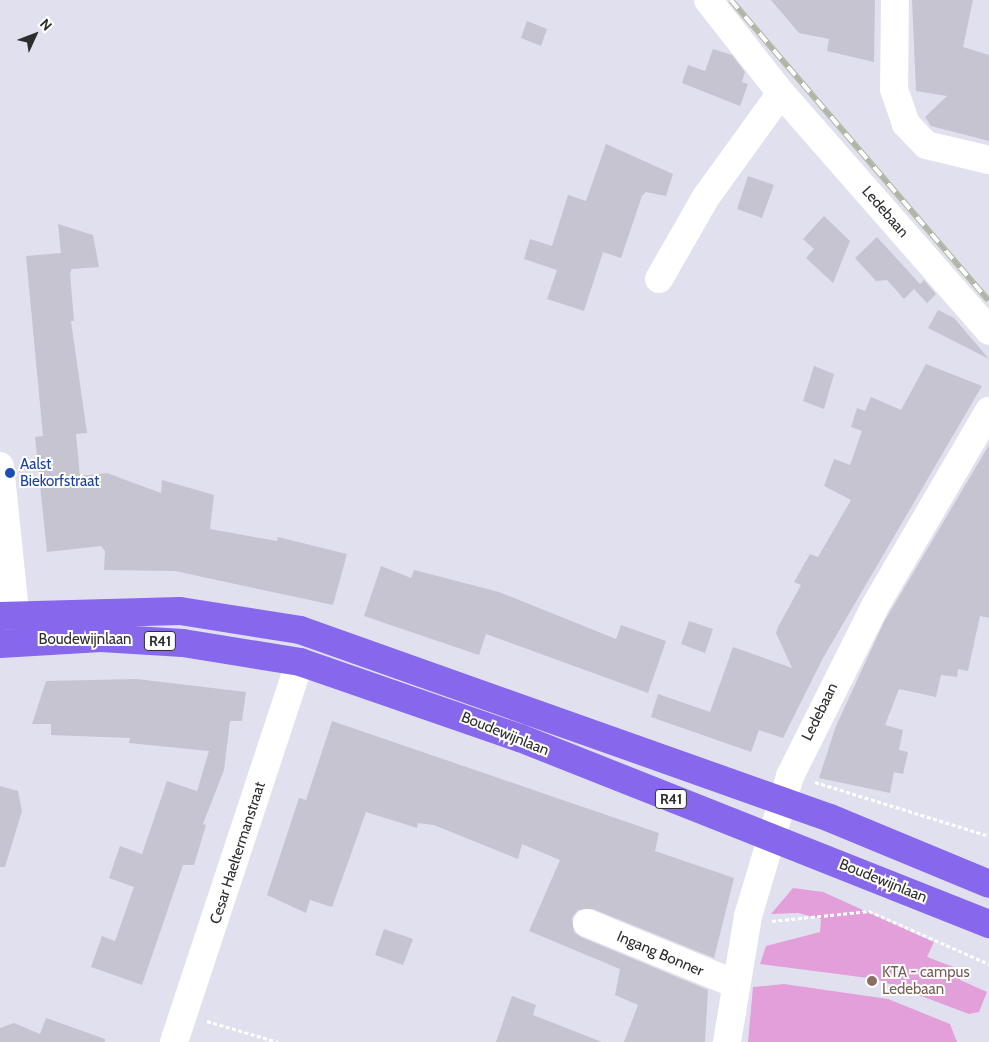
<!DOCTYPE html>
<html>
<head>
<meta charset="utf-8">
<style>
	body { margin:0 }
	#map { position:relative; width:989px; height:1042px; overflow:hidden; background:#e1e0ee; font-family:Cabin,sans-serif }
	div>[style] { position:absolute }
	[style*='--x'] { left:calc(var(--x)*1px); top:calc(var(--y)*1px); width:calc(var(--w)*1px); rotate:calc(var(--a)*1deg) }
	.green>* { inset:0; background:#e29fd9 }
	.building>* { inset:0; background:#c6c4d1 }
	.path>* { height:3px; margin-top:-1.5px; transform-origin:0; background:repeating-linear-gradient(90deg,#fff 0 4px,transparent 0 6.5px) }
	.minor>* { height:28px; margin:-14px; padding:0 14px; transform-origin:14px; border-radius:14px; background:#fff }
	.major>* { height:28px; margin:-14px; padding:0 14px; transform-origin:14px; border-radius:14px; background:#8767ec }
	.rail>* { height:5.5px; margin-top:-2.75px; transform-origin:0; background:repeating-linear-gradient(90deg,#fff 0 11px,#b0b6a3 0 22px); box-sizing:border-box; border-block:1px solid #b0b6a3 }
	.dots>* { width:14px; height:14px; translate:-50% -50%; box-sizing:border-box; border:2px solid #fff; border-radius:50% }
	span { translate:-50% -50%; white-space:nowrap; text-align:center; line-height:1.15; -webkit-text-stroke:4px #fff; paint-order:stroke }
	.shield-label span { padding:1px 4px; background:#fff; border:1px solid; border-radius:4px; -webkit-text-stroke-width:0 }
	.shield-label { font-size:14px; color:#2d2d2d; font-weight:700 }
	.street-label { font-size:15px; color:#2d2d2d }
	.transit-label { font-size:15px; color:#164399 }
	.left { translate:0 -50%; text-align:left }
	.education-label { font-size:15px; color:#785e54 }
	.north { position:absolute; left:10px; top:10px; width:50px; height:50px; -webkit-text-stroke:4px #fff; paint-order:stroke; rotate:47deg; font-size:14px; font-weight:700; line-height:20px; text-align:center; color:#2d2d2d }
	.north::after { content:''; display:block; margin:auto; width:18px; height:22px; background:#2d2d2d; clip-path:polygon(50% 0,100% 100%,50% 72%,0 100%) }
</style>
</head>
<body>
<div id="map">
	<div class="green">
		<div style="clip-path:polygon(793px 888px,823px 892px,934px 942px,927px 957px,964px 971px,960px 980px,987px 992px,979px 1012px,969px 1014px,876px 979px,760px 964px,766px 946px,820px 932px,821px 919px,798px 913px,771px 914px)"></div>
		<div style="clip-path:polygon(784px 984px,888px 999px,950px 1024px,957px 1042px,748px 1042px,753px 987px)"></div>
	</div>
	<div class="building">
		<div style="clip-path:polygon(771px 0,875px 0,874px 62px,827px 51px,829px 39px,799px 33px)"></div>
		<div style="clip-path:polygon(912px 0,973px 0,963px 47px,989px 55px,989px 141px,931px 126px,925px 117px,947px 96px,916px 91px)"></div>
		<div style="clip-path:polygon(527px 21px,547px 29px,541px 46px,521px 38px)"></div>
		<div style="clip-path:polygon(713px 49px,732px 55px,745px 72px,742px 82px,748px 84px,740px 106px,682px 83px,688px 65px,705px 71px)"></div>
		<div style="clip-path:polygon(606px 144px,673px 174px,666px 196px,646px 192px,642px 196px,621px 258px,603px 252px,584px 311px,547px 299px,557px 270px,524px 259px,530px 239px,552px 246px,568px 195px,586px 201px)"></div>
		<div style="clip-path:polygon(748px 176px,774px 185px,762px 218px,737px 209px)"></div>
		<div style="clip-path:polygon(824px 216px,850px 241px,833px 283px,806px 258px,814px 249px,803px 239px)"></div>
		<div style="clip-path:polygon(58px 224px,93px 235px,99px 267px,72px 269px,70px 273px,74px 321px,71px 321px,87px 433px,76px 434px,80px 476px,107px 473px,161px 493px,162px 480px,214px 495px,210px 529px,277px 541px,278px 537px,347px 554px,333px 605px,175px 571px,104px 570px,105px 551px,101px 546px,47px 552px,35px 437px,43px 436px,26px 256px,61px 253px)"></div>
		<div style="clip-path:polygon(877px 237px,920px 284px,924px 280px,936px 294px,927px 303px,914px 289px,904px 299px,887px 280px,876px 281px,855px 258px)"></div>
		<div style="clip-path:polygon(938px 310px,954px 318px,989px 359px,928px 328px)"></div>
		<div style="clip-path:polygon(926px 364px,982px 386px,823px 658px,783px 738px,759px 730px,751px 752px,651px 717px,658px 694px,710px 712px,733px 647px,792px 668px,776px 633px,778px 627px,801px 585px,794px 582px,810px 554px,818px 557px,851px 500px,824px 486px,834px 459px,850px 465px,862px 431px,851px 427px,857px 408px,865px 411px,871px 397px,901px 410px)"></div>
		<div style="clip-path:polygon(814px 366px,834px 374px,824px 409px,803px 401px)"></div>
		<div style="clip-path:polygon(989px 445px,989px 618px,980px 616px,968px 671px,958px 669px,957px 677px,941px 675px,936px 697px,899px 689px,885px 725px,903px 730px,899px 750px,908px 752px,903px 774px,894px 772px,890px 793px,819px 778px,836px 726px,884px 622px)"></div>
		<div style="clip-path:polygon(381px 566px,411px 578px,414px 570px,499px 592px,616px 639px,621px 625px,666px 641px,648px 693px,486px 634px,479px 655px,364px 616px)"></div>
		<div style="clip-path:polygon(689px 621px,713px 629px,705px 653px,681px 644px)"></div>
		<div style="clip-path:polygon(137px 679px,246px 692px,242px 721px,230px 721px,224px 770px,203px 824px,206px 825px,194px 865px,183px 865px,142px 985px,91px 967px,102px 936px,115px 941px,134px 887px,109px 878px,120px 846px,142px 854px,167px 781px,197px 791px,209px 751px,129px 743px,130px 738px,51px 735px,51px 724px,32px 724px,46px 681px)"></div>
		<div style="clip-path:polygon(332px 721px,659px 833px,655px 851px,734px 878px,714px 958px,593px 909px,578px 910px,572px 918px,574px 932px,581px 937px,708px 990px,705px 1042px,624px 1042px,638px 1005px,615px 995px,620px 969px,529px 931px,560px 860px,522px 844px,518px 859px,434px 825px,418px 823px,417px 828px,366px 812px,332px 907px,310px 900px,306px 913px,267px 895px,299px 798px,306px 800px)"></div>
		<div style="clip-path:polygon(0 786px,18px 791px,22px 811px,5px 867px,0 867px)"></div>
		<div style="clip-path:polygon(384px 929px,413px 939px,403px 965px,375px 955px)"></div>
		<div style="clip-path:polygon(512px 996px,536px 1005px,533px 1015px,602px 1042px,496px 1042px)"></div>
		<div style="clip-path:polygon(46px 1018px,105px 1039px,105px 1042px,0 1042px,0 1028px,14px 1023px,40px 1034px)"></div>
	</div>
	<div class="path">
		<div style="--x:815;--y:782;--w:182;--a:17.2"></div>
		<div style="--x:772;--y:921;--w:98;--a:-5.9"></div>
		<div style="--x:869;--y:911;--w:131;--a:23.8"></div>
		<div style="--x:207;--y:1021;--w:74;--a:16.5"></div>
	</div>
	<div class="minor">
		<div style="--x:708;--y:0;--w:118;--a:51.9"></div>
		<div style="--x:781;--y:93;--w:316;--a:48.8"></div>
		<div style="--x:895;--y:0;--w:89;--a:90.6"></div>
		<div style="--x:894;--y:89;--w:37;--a:71"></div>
		<div style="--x:906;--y:124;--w:29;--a:46"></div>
		<div style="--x:926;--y:145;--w:65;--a:13.4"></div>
		<div style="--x:659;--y:279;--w:95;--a:-60.2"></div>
		<div style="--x:706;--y:197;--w:128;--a:-54.2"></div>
		<div style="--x:0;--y:466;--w:174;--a:84.1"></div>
		<div style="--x:587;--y:923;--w:158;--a:22.3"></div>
		<div style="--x:174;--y:1042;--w:400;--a:-71.7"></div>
		<div style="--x:727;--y:1042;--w:128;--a:-80.5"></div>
		<div style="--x:748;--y:916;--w:146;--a:-73.3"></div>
		<div style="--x:790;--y:776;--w:190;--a:-63.4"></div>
		<div style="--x:875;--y:606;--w:226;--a:-59.7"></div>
	</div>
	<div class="major">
		<div style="--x:0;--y:616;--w:180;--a:-1.6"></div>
		<div style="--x:180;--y:611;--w:121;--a:9"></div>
		<div style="--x:300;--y:630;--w:562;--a:19.53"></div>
		<div style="--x:830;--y:818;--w:172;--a:22.5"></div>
		<div style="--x:0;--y:644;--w:101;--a:-3.4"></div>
		<div style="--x:101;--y:638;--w:82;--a:3.5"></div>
		<div style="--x:183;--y:643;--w:119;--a:9.2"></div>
		<div style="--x:300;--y:662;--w:233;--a:19.1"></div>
		<div style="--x:520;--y:738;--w:505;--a:21.63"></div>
	</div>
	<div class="rail">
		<div style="--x:731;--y:0;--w:396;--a:49.4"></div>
	</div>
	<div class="dots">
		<div style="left:10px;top:473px;background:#1a4fb4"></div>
		<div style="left:872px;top:981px;background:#8d6e63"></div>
	</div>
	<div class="shield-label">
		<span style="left:160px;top:641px">R41</span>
		<span style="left:671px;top:799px">R41</span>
	</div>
	<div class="street-label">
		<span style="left:885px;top:212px;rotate:49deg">Ledebaan</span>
		<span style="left:85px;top:640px">Boudewijnlaan</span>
		<span style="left:820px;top:712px;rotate:-64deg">Ledebaan</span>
		<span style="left:505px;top:734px;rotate:22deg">Boudewijnlaan</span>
		<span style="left:238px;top:853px;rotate:-72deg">Cesar Haeltermanstraat</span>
		<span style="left:883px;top:881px;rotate:22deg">Boudewijnlaan</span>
		<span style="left:660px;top:954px;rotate:23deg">Ingang Bonner</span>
	</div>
	<div class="transit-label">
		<span class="left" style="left:20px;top:473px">Aalst<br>Biekorfstraat</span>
	</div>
	<div class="education-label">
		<span class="left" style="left:882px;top:981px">KTA - campus<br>Ledebaan</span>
	</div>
	<div class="north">N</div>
</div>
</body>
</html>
